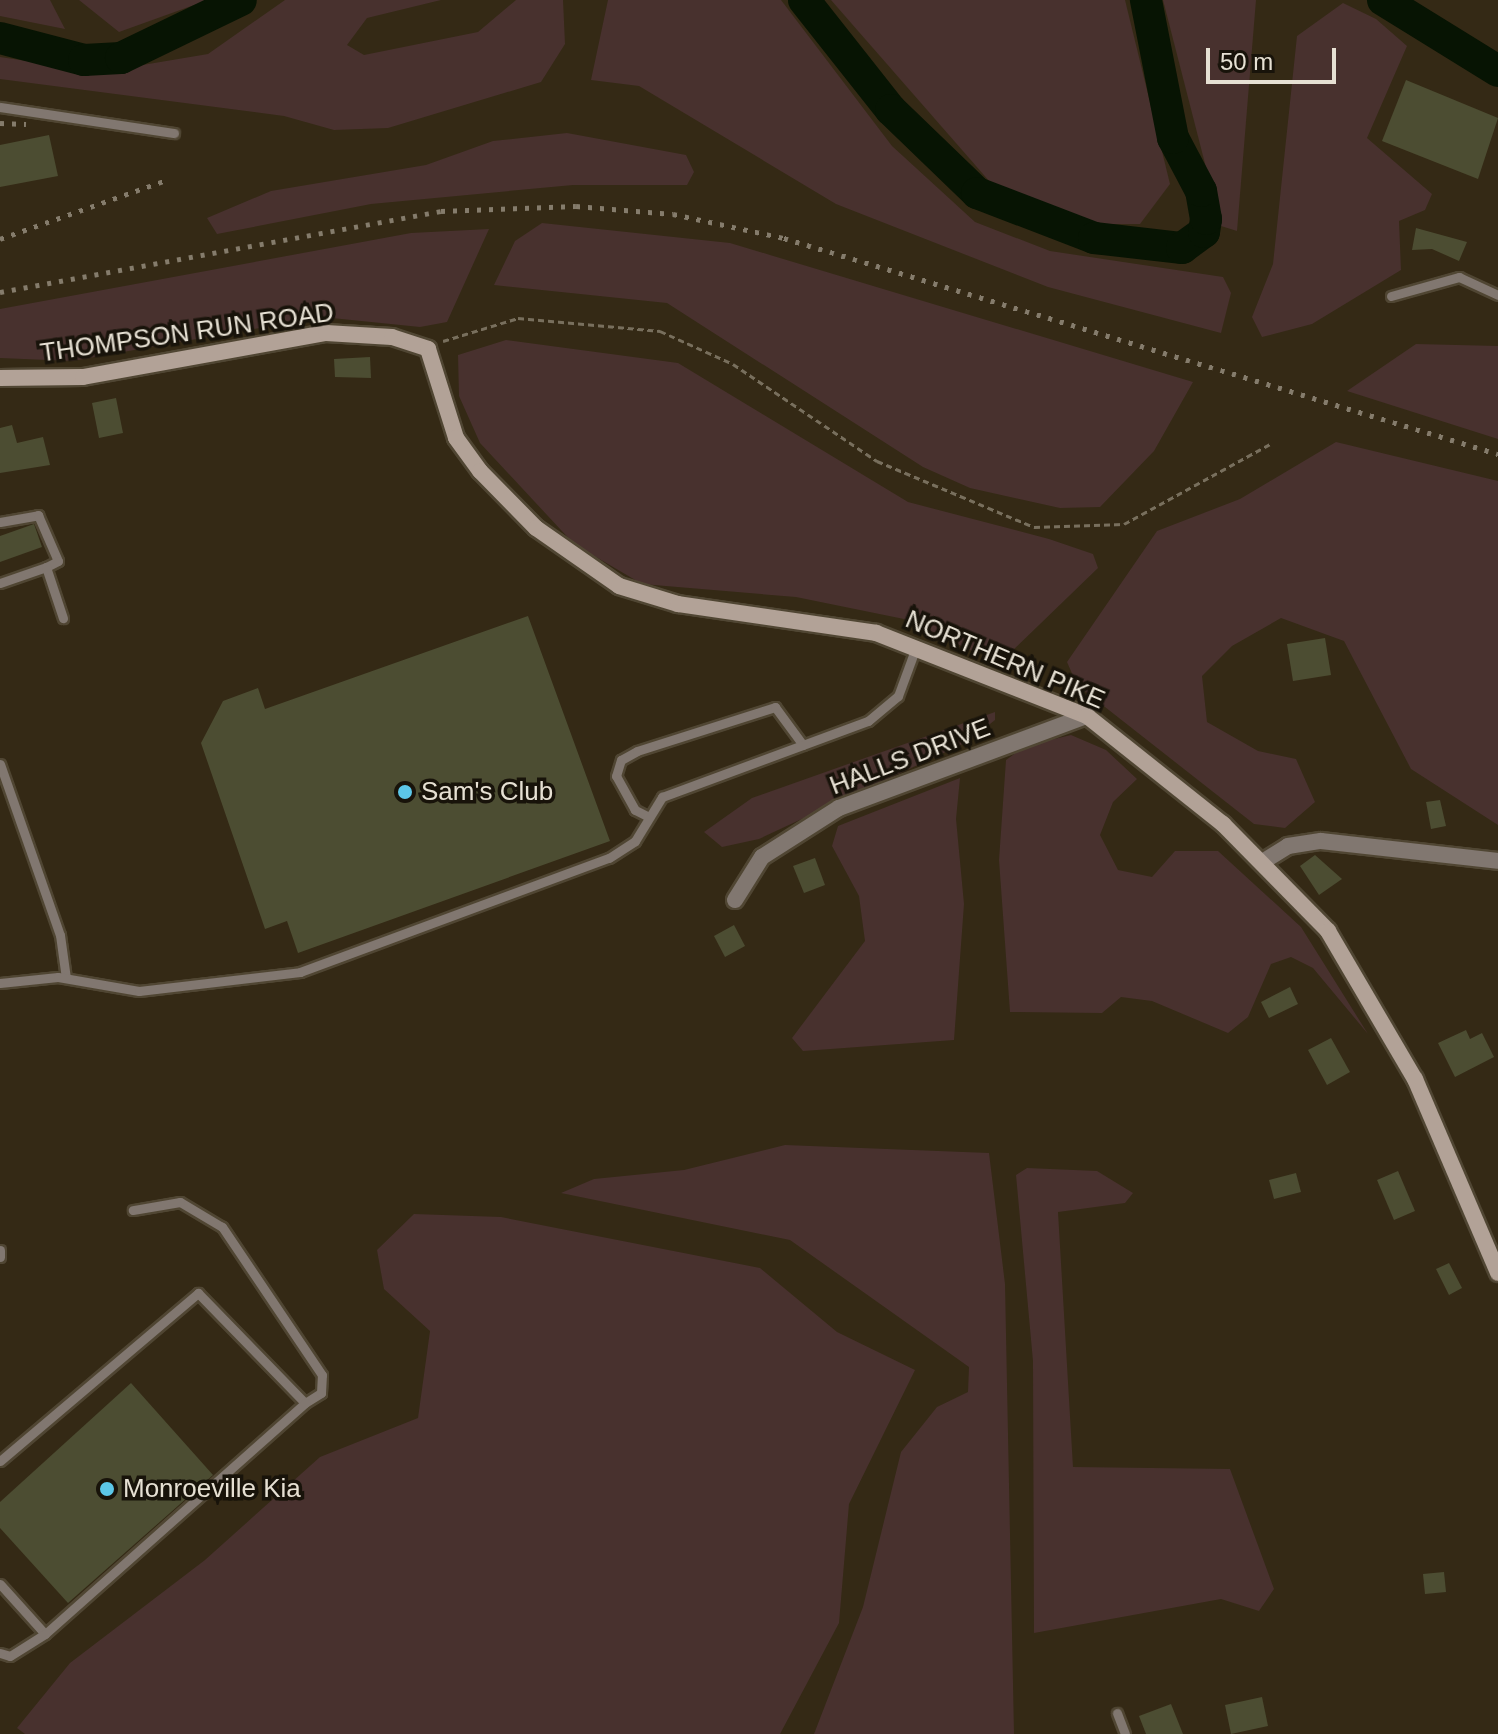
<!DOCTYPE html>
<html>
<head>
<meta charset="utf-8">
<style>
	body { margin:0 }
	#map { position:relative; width:1498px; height:1734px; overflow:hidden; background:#342915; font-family:Helvetica,sans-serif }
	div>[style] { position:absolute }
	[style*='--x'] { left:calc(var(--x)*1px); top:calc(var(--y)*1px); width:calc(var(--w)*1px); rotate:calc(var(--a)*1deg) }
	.green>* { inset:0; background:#48312e }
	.river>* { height:32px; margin:-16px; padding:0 16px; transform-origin:16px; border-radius:16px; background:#071403 }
	.building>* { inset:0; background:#4c4d32 }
	.path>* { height:3px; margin-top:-1.5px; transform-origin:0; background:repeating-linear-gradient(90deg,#786f5d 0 6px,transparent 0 10px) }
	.roads { filter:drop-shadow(2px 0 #504633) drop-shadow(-2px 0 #504633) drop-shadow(0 2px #504633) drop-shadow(0 -2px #504633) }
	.lane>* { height:9px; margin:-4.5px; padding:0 4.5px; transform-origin:4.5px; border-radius:4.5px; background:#817770 }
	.street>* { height:16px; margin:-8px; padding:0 8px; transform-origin:8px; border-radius:8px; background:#817770 }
	.secondary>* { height:16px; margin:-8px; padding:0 8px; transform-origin:8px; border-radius:8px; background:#b2a297 }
	.rail>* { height:5px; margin-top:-2.5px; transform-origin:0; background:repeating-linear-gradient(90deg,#857c6c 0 4px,transparent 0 12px) }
	.dots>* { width:22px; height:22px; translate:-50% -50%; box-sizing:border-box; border:4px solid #18130a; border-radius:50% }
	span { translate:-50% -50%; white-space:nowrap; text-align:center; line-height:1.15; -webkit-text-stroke:7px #18130a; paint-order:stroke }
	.street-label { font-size:26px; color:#e6e0d3 }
	.poi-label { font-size:26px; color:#e6e0d3 }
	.left { translate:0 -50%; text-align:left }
	.scale { position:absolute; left:1206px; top:48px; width:130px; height:36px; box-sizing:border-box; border:4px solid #e6e0d3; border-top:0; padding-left:10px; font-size:24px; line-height:28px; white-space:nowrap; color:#e6e0d3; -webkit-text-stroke:6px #18130a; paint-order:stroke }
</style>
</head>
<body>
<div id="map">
	<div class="green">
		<div style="clip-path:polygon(0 0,50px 0,65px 29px,0 16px)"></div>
		<div style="clip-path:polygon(79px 0,208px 0,119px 32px)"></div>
		<div style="clip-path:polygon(285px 0,441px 0,367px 18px,347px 45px,364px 55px,478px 32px,516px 0,563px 0,565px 44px,541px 82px,388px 128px,334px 130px,284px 116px,0 79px,0 57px,101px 72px,208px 54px)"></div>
		<div style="clip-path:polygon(608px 0,781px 0,892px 146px,975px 222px,1050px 251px,1223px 277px,1231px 293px,1221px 333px,1048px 287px,836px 204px,639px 86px,591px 80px)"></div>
		<div style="clip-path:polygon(831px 0,1125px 0,1170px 184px,1140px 224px,1081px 224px,997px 190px)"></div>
		<div style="clip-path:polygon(1163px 0,1256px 0,1237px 231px,1221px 226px)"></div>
		<div style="clip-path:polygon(1343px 3px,1376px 19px,1407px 46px,1367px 138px,1432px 194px,1425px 210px,1399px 221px,1401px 270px,1312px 324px,1262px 337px,1252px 317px,1273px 264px,1297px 36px)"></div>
		<div style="clip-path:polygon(567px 133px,686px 155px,694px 172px,687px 185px,573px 185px,371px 204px,217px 234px,207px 218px,271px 191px,426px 165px,493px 141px)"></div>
		<div style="clip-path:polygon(542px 223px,730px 243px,1193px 382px,1154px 451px,1100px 507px,1060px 508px,970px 488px,923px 467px,667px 303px,494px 285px,515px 241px)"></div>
		<div style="clip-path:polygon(489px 229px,447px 322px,420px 327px,322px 317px,72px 361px,0 358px,0 309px,411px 233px)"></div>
		<div style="clip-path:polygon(506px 340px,678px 363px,908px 502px,1049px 539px,1093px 554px,1098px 568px,1007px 656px,972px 651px,904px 619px,796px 597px,642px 584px,574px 544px,480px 443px,459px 396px,458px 355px)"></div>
		<div style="clip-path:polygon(1416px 344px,1498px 346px,1498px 439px,1347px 391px)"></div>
		<div style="clip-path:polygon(1336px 442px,1498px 481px,1498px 825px,1411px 769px,1344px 641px,1281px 618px,1232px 646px,1202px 676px,1207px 722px,1258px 751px,1296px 759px,1315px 802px,1285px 828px,1254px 824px,1077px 685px,1067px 662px,1157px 531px,1240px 499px)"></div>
		<div style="clip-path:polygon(995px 712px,995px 720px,967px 742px,759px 839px,722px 847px,704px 832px,752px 798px)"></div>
		<div style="clip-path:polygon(1071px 735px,1106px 750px,1137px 779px,1113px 802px,1100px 835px,1118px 870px,1152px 877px,1175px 851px,1218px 851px,1301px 927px,1368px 1034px,1313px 968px,1291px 957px,1271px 964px,1248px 1017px,1228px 1033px,1152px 1001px,1121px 997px,1102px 1013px,1010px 1012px,999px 860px,1006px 760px,1025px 746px)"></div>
		<div style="clip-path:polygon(960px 778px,956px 819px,964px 904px,954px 1040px,803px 1051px,792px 1038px,865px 941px,859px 896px,832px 846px,838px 826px)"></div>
		<div style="clip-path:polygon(785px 1145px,989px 1153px,1005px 1284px,1014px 1734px,814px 1734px,863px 1607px,901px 1452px,937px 1407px,968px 1392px,969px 1367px,790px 1240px,561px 1193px,594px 1179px,684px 1170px)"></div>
		<div style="clip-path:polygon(1027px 1168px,1097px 1171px,1133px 1193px,1125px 1203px,1058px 1212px,1073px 1467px,1230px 1469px,1274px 1589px,1259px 1611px,1221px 1599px,1034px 1633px,1033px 1361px,1016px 1175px)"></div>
		<div style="clip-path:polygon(414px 1214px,501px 1217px,760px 1268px,837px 1332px,915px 1370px,849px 1504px,839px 1623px,780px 1734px,25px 1734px,17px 1728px,70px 1663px,205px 1560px,320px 1457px,418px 1418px,430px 1331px,384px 1289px,377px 1250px)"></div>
	</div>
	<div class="river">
		<div style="--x:804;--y:0;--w:140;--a:51.7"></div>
		<div style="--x:891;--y:110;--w:120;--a:44"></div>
		<div style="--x:977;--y:193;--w:125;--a:21"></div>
		<div style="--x:1094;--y:238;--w:89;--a:6.5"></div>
		<div style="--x:1182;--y:248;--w:27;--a:-36"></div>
		<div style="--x:1204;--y:232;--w:13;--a:-81"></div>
		<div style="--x:1206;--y:219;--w:28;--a:-100"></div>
		<div style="--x:1201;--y:191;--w:60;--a:-117.8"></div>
		<div style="--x:1173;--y:138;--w:141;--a:-101.1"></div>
		<div style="--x:1383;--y:0;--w:135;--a:31.7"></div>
		<div style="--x:0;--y:38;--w:87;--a:14.7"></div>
		<div style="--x:84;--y:60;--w:37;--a:-3"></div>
		<div style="--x:121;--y:58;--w:133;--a:-25.8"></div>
	</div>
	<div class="building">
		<div style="clip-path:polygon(1406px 80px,1498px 118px,1478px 179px,1382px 141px)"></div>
		<div style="clip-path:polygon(49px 135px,58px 176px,0 187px,0 145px)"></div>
		<div style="clip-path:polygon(1416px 228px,1467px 242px,1459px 261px,1432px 249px,1412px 250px)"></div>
		<div style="clip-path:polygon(370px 357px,371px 378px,335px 377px,334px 359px)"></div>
		<div style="clip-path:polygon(116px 398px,123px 433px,99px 438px,92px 403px)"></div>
		<div style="clip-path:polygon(12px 425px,17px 443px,43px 437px,50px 465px,0 473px,0 428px)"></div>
		<div style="clip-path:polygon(34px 524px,42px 547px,0 562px,0 536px)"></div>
		<div style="clip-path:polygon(528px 616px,610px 841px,298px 953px,287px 921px,265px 929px,201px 743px,223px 701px,258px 688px,265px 709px)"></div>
		<div style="clip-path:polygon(1325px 638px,1331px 675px,1293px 681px,1287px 644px)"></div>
		<div style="clip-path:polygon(1440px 800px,1446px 826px,1431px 829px,1426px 802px)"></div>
		<div style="clip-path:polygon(1315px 855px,1342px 879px,1319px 895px,1300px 866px)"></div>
		<div style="clip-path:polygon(815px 858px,825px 885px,804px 893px,793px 866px)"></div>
		<div style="clip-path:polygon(734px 925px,745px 946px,725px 957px,714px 936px)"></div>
		<div style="clip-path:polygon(1290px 987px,1298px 1004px,1269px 1018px,1261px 1002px)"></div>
		<div style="clip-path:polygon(1466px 1030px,1470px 1039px,1482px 1033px,1494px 1057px,1455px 1077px,1438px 1043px)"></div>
		<div style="clip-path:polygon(1331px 1038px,1350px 1072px,1327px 1085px,1308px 1050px)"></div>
		<div style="clip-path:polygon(1398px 1171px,1415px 1211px,1394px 1220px,1377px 1180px)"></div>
		<div style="clip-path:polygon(1296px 1173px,1301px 1192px,1274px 1199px,1269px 1180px)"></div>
		<div style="clip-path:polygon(1449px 1263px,1462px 1288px,1449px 1295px,1436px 1269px)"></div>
		<div style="clip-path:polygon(131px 1383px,213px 1475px,68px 1603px,0 1528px,0 1502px)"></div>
		<div style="clip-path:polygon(1444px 1572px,1446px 1592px,1425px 1594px,1423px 1574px)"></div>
		<div style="clip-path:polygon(1262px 1697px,1268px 1726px,1231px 1734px,1225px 1705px)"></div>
		<div style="clip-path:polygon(1171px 1704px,1183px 1734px,1146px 1734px,1139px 1716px)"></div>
	</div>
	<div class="path">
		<div style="--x:443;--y:341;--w:78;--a:-17"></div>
		<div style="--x:518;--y:318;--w:143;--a:5.2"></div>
		<div style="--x:660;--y:331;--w:80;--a:24.3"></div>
		<div style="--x:733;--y:364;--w:174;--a:34"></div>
		<div style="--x:877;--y:461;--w:170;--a:22.8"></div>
		<div style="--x:1034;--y:527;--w:90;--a:-1.9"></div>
		<div style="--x:1124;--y:524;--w:169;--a:-28.7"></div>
	</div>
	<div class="roads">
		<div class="lane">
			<div style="--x:0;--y:107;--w:176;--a:8.5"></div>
			<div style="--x:1391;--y:296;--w:71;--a:-15.6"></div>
			<div style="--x:1459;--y:277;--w:43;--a:24.8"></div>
			<div style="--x:0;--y:522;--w:39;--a:-10"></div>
			<div style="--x:38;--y:515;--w:50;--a:66.5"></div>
			<div style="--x:58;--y:561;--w:13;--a:153"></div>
			<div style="--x:0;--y:583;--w:49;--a:-19.2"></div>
			<div style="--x:46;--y:567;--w:54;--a:71.6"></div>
			<div style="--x:0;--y:764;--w:181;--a:70.7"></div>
			<div style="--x:60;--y:935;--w:43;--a:82.1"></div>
			<div style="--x:649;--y:817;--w:16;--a:-153"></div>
			<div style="--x:635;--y:810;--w:39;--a:-119"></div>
			<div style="--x:616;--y:776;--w:17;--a:-73"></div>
			<div style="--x:621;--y:760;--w:18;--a:-29"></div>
			<div style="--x:637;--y:751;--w:145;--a:-17.7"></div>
			<div style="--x:775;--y:707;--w:47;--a:53.6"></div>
			<div style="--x:0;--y:983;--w:58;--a:-5.9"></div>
			<div style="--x:58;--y:977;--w:82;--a:9.8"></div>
			<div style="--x:139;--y:991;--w:162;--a:-6.7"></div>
			<div style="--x:300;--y:972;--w:329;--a:-20.3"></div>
			<div style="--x:609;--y:858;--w:31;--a:-33"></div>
			<div style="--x:635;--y:841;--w:52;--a:-58.5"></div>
			<div style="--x:662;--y:797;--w:220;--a:-20.3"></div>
			<div style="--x:868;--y:721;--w:39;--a:-40"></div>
			<div style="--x:898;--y:696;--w:52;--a:-69.8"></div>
			<div style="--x:0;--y:1250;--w:7;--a:90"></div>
			<div style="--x:0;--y:1461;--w:260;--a:-40.3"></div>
			<div style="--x:198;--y:1293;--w:153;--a:45.8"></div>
			<div style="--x:305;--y:1403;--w:19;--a:-32"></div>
			<div style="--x:321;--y:1393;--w:18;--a:-87"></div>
			<div style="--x:322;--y:1375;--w:179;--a:-124"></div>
			<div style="--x:222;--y:1227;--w:49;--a:-149.2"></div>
			<div style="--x:180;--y:1202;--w:48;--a:170.3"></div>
			<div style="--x:0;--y:1584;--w:67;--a:48"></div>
			<div style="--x:45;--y:1634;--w:348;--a:-41.6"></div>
			<div style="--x:0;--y:1653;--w:10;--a:17"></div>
			<div style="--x:10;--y:1656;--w:41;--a:-32.2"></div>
			<div style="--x:1117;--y:1713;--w:22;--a:69"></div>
		</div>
		<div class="street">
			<div style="--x:1264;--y:861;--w:28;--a:-32"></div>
			<div style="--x:1288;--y:846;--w:33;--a:-9"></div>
			<div style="--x:1321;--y:841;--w:178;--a:6.4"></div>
			<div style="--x:735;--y:900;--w:51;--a:-57.9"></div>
			<div style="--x:762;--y:857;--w:91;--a:-32.5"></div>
			<div style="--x:839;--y:808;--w:265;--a:-20.4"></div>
		</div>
		<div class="secondary">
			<div style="--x:0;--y:378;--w:83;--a:-0.7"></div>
			<div style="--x:83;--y:377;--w:247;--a:-10.3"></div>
			<div style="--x:326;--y:333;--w:66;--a:3.5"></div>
			<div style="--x:392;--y:337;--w:38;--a:18"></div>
			<div style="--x:428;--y:349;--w:93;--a:72.5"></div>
			<div style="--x:456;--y:438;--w:41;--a:54"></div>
			<div style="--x:480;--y:471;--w:80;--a:45.5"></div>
			<div style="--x:536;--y:528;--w:101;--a:34.9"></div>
			<div style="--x:619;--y:586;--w:62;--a:17"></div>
			<div style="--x:678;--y:604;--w:200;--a:8.3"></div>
			<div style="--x:876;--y:633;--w:227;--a:21.5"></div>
			<div style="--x:1087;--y:716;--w:174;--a:38.5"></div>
			<div style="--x:1223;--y:824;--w:150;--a:45.5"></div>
			<div style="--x:1328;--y:931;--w:172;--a:59.6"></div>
			<div style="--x:1415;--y:1079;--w:211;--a:66.8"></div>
		</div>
	</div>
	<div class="rail">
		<div style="--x:0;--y:123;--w:26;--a:2"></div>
		<div style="--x:0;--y:239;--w:179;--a:-19.5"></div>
		<div style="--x:0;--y:292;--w:448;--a:-10.4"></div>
		<div style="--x:441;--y:211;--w:135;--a:-2.1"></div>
		<div style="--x:576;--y:206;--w:97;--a:4.7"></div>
		<div style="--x:673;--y:214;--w:114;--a:12.2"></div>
		<div style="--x:784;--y:238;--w:746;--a:16.83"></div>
	</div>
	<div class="dots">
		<div style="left:405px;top:792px;background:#5cc7e8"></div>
		<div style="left:107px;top:1489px;background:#5cc7e8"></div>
	</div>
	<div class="street-label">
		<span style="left:187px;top:333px;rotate:-8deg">THOMPSON RUN ROAD</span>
		<span style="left:1005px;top:660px;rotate:23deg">NORTHERN PIKE</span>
		<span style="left:910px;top:757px;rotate:-21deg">HALLS DRIVE</span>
	</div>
	<div class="poi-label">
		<span class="left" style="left:421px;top:792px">Sam's Club</span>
		<span class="left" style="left:123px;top:1489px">Monroeville Kia</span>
	</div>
	<div class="scale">50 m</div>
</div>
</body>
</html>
